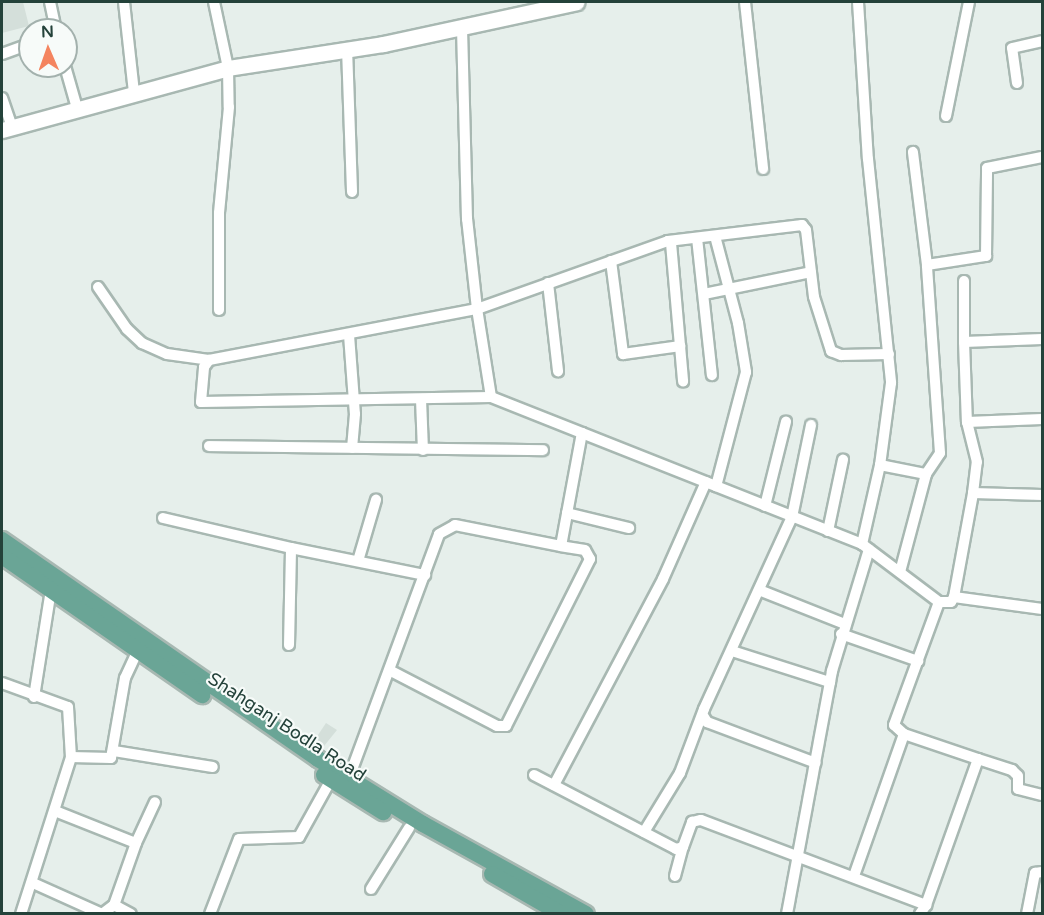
<!DOCTYPE html>
<html>
<head>
<meta charset="utf-8">
<style>
	body { margin:0 }
	#map { position:relative; width:1044px; height:915px; overflow:hidden; background:#e6efeb; font-family:"Varela Round",sans-serif }
	div>[style] { position:absolute }
	[style*='--x'] { left:calc(var(--x)*1px); top:calc(var(--y)*1px); width:calc(var(--w)*1px); rotate:calc(var(--a)*1deg) }
	.built>* { inset:0; background:#d4dfda }
	.roads { filter:drop-shadow(2px 0 #a8b8b2) drop-shadow(-2px 0 #a8b8b2) drop-shadow(0 2px #a8b8b2) drop-shadow(0 -2px #a8b8b2) }
	.minor>* { height:10px; margin:-5px; padding:0 5px; transform-origin:5px; border-radius:5px; background:#fff }
	.secondary>* { height:15px; margin:-7.5px; padding:0 7.5px; transform-origin:7.5px; border-radius:7.5px; background:#fff }
	.primary>* { height:16px; margin:-8px; padding:0 8px; transform-origin:8px; border-radius:8px; background:#6aa596 }
	span { translate:-50% -50%; white-space:nowrap; text-align:center; line-height:1.15; -webkit-text-stroke:4.5px #f7fbf9; paint-order:stroke }
	.street-label { font-size:18px; color:#24423a }
	.frame { position:absolute; inset:0; border:3px solid #24423a; pointer-events:none }
	.north { position:absolute; left:18px; top:18px; width:60px; height:60px; box-sizing:border-box; background:#f7fbf9; border:2px solid #a3b1ad; border-radius:50%; rotate:358deg; font-size:16px; font-weight:700; line-height:24px; text-align:center; color:#24423a }
	.north::after { content:''; display:block; margin:auto; width:21px; height:27px; background:#f4845f; clip-path:polygon(50% 0,100% 100%,50% 72%,0 100%) }
</style>
</head>
<body>
<div id="map">
	<div class="built">
		<div style="clip-path:polygon(2px 2px,23px 2px,29px 26px,2px 33px)"></div>
		<div style="clip-path:polygon(326px 723px,337px 730px,324px 746px,314px 741px)"></div>
	</div>
	<div class="roads">
		<div class="minor">
			<div style="--x:50;--y:2;--w:29;--a:78"></div>
			<div style="--x:124;--y:2;--w:92;--a:83.7"></div>
			<div style="--x:214;--y:2;--w:67;--a:78"></div>
			<div style="--x:228;--y:68;--w:39;--a:89"></div>
			<div style="--x:229;--y:107;--w:106;--a:95.4"></div>
			<div style="--x:219;--y:213;--w:97;--a:90"></div>
			<div style="--x:745;--y:2;--w:168;--a:83.8"></div>
			<div style="--x:858;--y:2;--w:157;--a:86.4"></div>
			<div style="--x:868;--y:159;--w:225;--a:84.1"></div>
			<div style="--x:891;--y:383;--w:83;--a:97.6"></div>
			<div style="--x:880;--y:465;--w:81;--a:102.8"></div>
			<div style="--x:347;--y:48;--w:144;--a:88"></div>
			<div style="--x:2;--y:54;--w:30;--a:-20"></div>
			<div style="--x:65;--y:66;--w:44;--a:74.1"></div>
			<div style="--x:1017;--y:83;--w:35;--a:-98"></div>
			<div style="--x:1012;--y:48;--w:31;--a:-13"></div>
			<div style="--x:2;--y:98;--w:31;--a:71"></div>
			<div style="--x:946;--y:116;--w:116;--a:-78.6"></div>
			<div style="--x:715;--y:236;--w:90;--a:75.2"></div>
			<div style="--x:738;--y:323;--w:50;--a:80.7"></div>
			<div style="--x:746;--y:372;--w:118;--a:104.7"></div>
			<div style="--x:697;--y:238;--w:138;--a:83.8"></div>
			<div style="--x:668;--y:241;--w:135;--a:-6.8"></div>
			<div style="--x:802;--y:225;--w:6;--a:51"></div>
			<div style="--x:806;--y:230;--w:67;--a:83.2"></div>
			<div style="--x:814;--y:297;--w:57;--a:72.5"></div>
			<div style="--x:831;--y:351;--w:11;--a:22"></div>
			<div style="--x:841;--y:355;--w:48;--a:-1.2"></div>
			<div style="--x:611;--y:261;--w:94;--a:82.6"></div>
			<div style="--x:623;--y:354;--w:58;--a:-8"></div>
			<div style="--x:927;--y:265;--w:60;--a:-8.7"></div>
			<div style="--x:986;--y:256;--w:88;--a:-89.3"></div>
			<div style="--x:987;--y:168;--w:56;--a:-11.3"></div>
			<div style="--x:548;--y:283;--w:89;--a:83.5"></div>
			<div style="--x:98;--y:287;--w:51;--a:55.4"></div>
			<div style="--x:127;--y:329;--w:21;--a:43"></div>
			<div style="--x:142;--y:343;--w:27;--a:24"></div>
			<div style="--x:167;--y:354;--w:42;--a:8.1"></div>
			<div style="--x:704;--y:294;--w:109;--a:-11.6"></div>
			<div style="--x:349;--y:335;--w:79;--a:85.7"></div>
			<div style="--x:355;--y:414;--w:34;--a:95"></div>
			<div style="--x:1042;--y:339;--w:78;--a:177.8"></div>
			<div style="--x:964;--y:342;--w:80;--a:87.9"></div>
			<div style="--x:967;--y:422;--w:75;--a:-2.3"></div>
			<div style="--x:964;--y:342;--w:61;--a:-90"></div>
			<div style="--x:491;--y:397;--w:89;--a:-99"></div>
			<div style="--x:477;--y:309;--w:203;--a:-19.6"></div>
			<div style="--x:668;--y:241;--w:4;--a:34"></div>
			<div style="--x:671;--y:243;--w:139;--a:85"></div>
			<div style="--x:421;--y:399;--w:51;--a:87.8"></div>
			<div style="--x:582;--y:433;--w:301;--a:21.6"></div>
			<div style="--x:862;--y:544;--w:96;--a:37"></div>
			<div style="--x:939;--y:602;--w:131;--a:110.1"></div>
			<div style="--x:894;--y:725;--w:13;--a:42"></div>
			<div style="--x:904;--y:734;--w:151;--a:109.4"></div>
			<div style="--x:209;--y:446;--w:334;--a:0.7"></div>
			<div style="--x:880;--y:465;--w:47;--a:11.1"></div>
			<div style="--x:973;--y:493;--w:69;--a:1.7"></div>
			<div style="--x:765;--y:506;--w:87;--a:-76"></div>
			<div style="--x:567;--y:513;--w:64;--a:13.6"></div>
			<div style="--x:163;--y:518;--w:131;--a:13.2"></div>
			<div style="--x:828;--y:531;--w:73;--a:-78.1"></div>
			<div style="--x:358;--y:561;--w:64;--a:-73.6"></div>
			<div style="--x:900;--y:572;--w:101;--a:-75.1"></div>
			<div style="--x:926;--y:474;--w:25;--a:-56"></div>
			<div style="--x:940;--y:453;--w:188;--a:-94"></div>
			<div style="--x:927;--y:265;--w:114;--a:-97.1"></div>
			<div style="--x:759;--y:590;--w:92;--a:21.6"></div>
			<div style="--x:954;--y:597;--w:89;--a:7.8"></div>
			<div style="--x:939;--y:602;--w:12;--a:0"></div>
			<div style="--x:951;--y:602;--w:6;--a:-59"></div>
			<div style="--x:954;--y:597;--w:106;--a:-79.6"></div>
			<div style="--x:973;--y:493;--w:31;--a:-83"></div>
			<div style="--x:977;--y:462;--w:41;--a:-104"></div>
			<div style="--x:841;--y:634;--w:82;--a:19.3"></div>
			<div style="--x:289;--y:645;--w:97;--a:-88.8"></div>
			<div style="--x:291;--y:548;--w:137;--a:11.4"></div>
			<div style="--x:732;--y:651;--w:103;--a:17.6"></div>
			<div style="--x:391;--y:671;--w:119;--a:27.4"></div>
			<div style="--x:497;--y:726;--w:9;--a:0"></div>
			<div style="--x:506;--y:726;--w:187;--a:-63.3"></div>
			<div style="--x:590;--y:559;--w:10;--a:-119"></div>
			<div style="--x:585;--y:550;--w:24;--a:-171"></div>
			<div style="--x:2;--y:683;--w:70;--a:20"></div>
			<div style="--x:68;--y:707;--w:50;--a:86.6"></div>
			<div style="--x:71;--y:757;--w:40;--a:1.4"></div>
			<div style="--x:111;--y:758;--w:81;--a:-80.1"></div>
			<div style="--x:125;--y:678;--w:29;--a:-65"></div>
			<div style="--x:34;--y:697;--w:108;--a:-81"></div>
			<div style="--x:704;--y:717;--w:6;--a:59"></div>
			<div style="--x:707;--y:722;--w:116;--a:20.6"></div>
			<div style="--x:904;--y:734;--w:78;--a:18.7"></div>
			<div style="--x:978;--y:759;--w:155;--a:109.6"></div>
			<div style="--x:114;--y:751;--w:100;--a:9.2"></div>
			<div style="--x:978;--y:759;--w:36;--a:18"></div>
			<div style="--x:1012;--y:770;--w:8;--a:45"></div>
			<div style="--x:1018;--y:776;--w:13;--a:90"></div>
			<div style="--x:1018;--y:789;--w:25;--a:14"></div>
			<div style="--x:534;--y:775;--w:160;--a:27.5"></div>
			<div style="--x:676;--y:849;--w:7;--a:-16"></div>
			<div style="--x:683;--y:847;--w:27;--a:-70"></div>
			<div style="--x:692;--y:822;--w:9;--a:-13"></div>
			<div style="--x:701;--y:820;--w:241;--a:20.7"></div>
			<div style="--x:926;--y:905;--w:11;--a:124"></div>
			<div style="--x:347;--y:783;--w:265;--a:-69.7"></div>
			<div style="--x:439;--y:534;--w:18;--a:-29"></div>
			<div style="--x:455;--y:525;--w:108;--a:11.2"></div>
			<div style="--x:561;--y:546;--w:115;--a:-79.5"></div>
			<div style="--x:582;--y:433;--w:98;--a:-158.4"></div>
			<div style="--x:491;--y:397;--w:290;--a:179"></div>
			<div style="--x:201;--y:402;--w:35;--a:-85"></div>
			<div style="--x:204;--y:367;--w:9;--a:-54"></div>
			<div style="--x:209;--y:360;--w:273;--a:-10.8"></div>
			<div style="--x:477;--y:309;--w:91;--a:-96.3"></div>
			<div style="--x:467;--y:219;--w:192;--a:-91.5"></div>
			<div style="--x:554;--y:785;--w:233;--a:-62.1"></div>
			<div style="--x:663;--y:579;--w:106;--a:-66.1"></div>
			<div style="--x:55;--y:811;--w:87;--a:21.6"></div>
			<div style="--x:136;--y:843;--w:66;--a:109.5"></div>
			<div style="--x:114;--y:905;--w:15;--a:143"></div>
			<div style="--x:644;--y:832;--w:69;--a:-58.6"></div>
			<div style="--x:680;--y:773;--w:68;--a:-69.4"></div>
			<div style="--x:704;--y:709;--w:211;--a:-65.4"></div>
			<div style="--x:792;--y:517;--w:94;--a:-78.3"></div>
			<div style="--x:136;--y:843;--w:45;--a:-65.1"></div>
			<div style="--x:675;--y:876;--w:30;--a:-75"></div>
			<div style="--x:33;--y:883;--w:76;--a:24.2"></div>
			<div style="--x:371;--y:889;--w:72;--a:-58.1"></div>
			<div style="--x:114;--y:905;--w:19;--a:28"></div>
			<div style="--x:21;--y:914;--w:165;--a:-72.3"></div>
			<div style="--x:210;--y:914;--w:80;--a:-68.9"></div>
			<div style="--x:239;--y:839;--w:60;--a:-1.9"></div>
			<div style="--x:299;--y:837;--w:70;--a:-60.9"></div>
			<div style="--x:787;--y:914;--w:247;--a:-79.5"></div>
			<div style="--x:832;--y:671;--w:127;--a:-73.1"></div>
			<div style="--x:1027;--y:914;--w:42;--a:-79"></div>
			<div style="--x:1035;--y:873;--w:7;--a:-8"></div>
		</div>
		<div class="secondary">
			<div style="--x:2;--y:130;--w:234;--a:-15.3"></div>
			<div style="--x:228;--y:68;--w:157;--a:-8.8"></div>
			<div style="--x:383;--y:44;--w:198;--a:-12.2"></div>
		</div>
		<div class="primary">
			<div style="--x:2;--y:540;--w:384;--a:34.7"></div>
			<div style="--x:318;--y:759;--w:123;--a:31.8"></div>
			<div style="--x:423;--y:824;--w:186;--a:28.9"></div>
			<div style="--x:2;--y:556;--w:244;--a:34.8"></div>
			<div style="--x:324;--y:775;--w:70;--a:32.1"></div>
			<div style="--x:492;--y:874;--w:80;--a:30.1"></div>
		</div>
	</div>
	<div class="street-label">
		<span style="left:287px;top:727px;rotate:33deg">Shahganj Bodla Road</span>
	</div>
	<div class="frame"></div>
	<div class="north">N</div>
</div>
</body>
</html>
